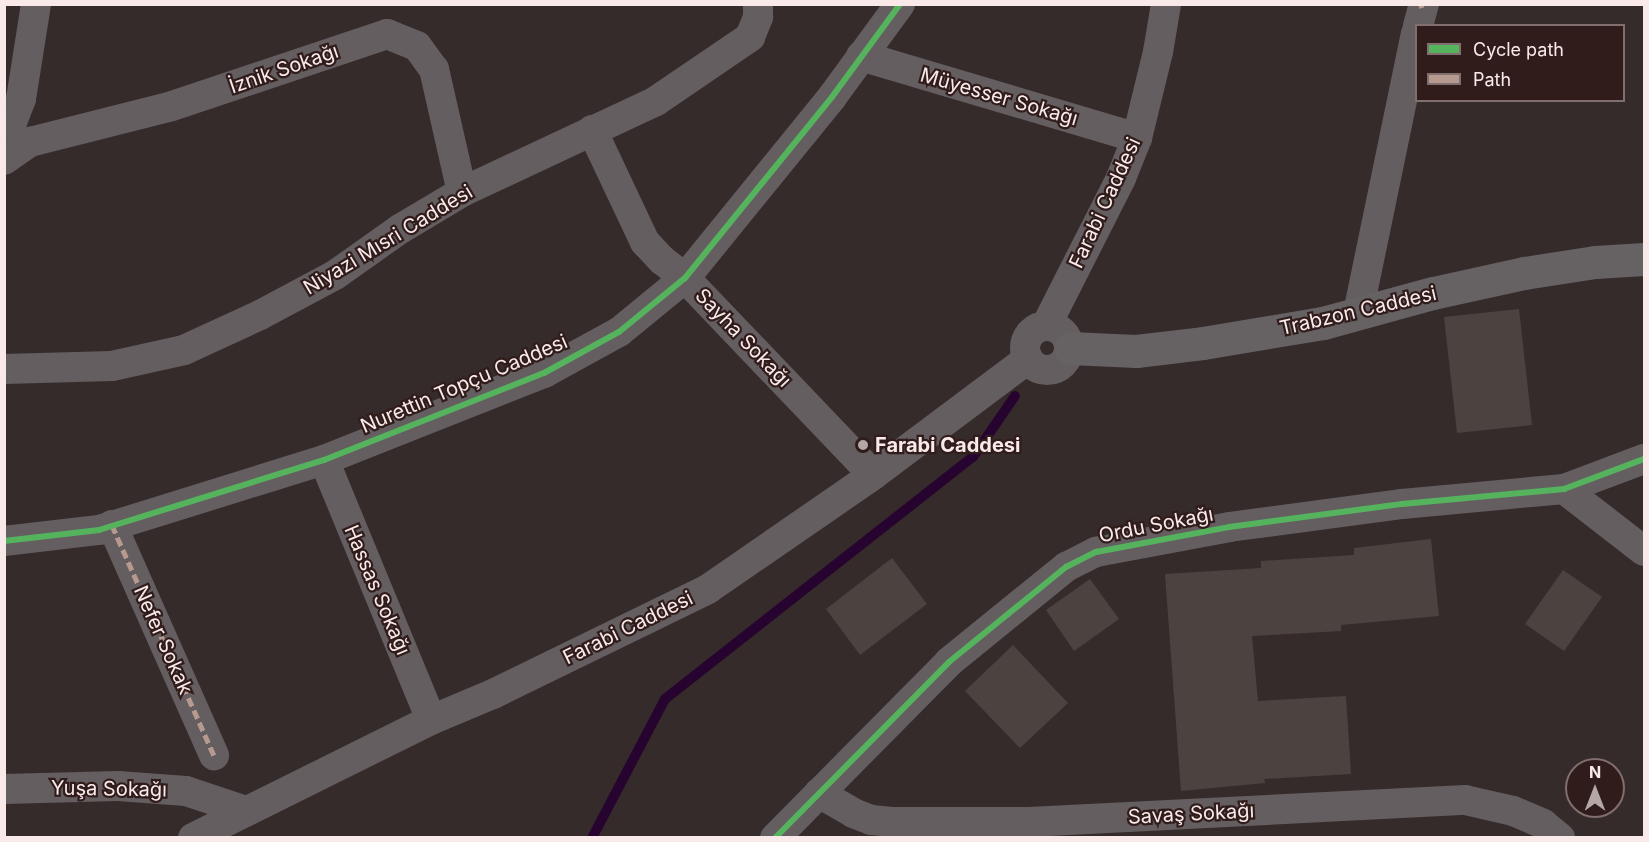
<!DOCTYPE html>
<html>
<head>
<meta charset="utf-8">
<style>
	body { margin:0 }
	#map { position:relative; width:1649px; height:842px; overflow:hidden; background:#362b2b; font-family:Inter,sans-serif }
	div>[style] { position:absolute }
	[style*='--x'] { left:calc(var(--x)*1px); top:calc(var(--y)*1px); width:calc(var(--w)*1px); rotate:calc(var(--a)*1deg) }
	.stream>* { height:10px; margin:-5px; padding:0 5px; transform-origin:5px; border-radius:5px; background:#270430 }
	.building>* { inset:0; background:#4c4341 }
	.street>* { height:30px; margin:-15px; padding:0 15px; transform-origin:15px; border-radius:15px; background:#645e60 }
	.street>.ring { margin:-15px; padding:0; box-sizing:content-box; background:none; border:30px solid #645e60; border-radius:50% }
	.secondary>* { height:33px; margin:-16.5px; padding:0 16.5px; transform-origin:16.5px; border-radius:16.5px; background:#666163 }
	.quiet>* { height:4.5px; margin-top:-2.25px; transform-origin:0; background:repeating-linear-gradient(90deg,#b69a8f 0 9px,transparent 0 13.5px) }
	.cycleway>* { height:6px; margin:-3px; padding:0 3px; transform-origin:3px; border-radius:3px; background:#56b35d }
	.dots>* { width:16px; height:16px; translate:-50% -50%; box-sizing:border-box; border:3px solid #311c1c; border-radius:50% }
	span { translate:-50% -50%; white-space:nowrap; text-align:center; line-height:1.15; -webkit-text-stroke:4.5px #311c1c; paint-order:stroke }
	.street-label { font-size:20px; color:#f9eae9 }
	.poi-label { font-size:20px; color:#f9eae9; font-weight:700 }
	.left { translate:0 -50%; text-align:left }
	.frame { position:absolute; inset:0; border:6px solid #f9eae9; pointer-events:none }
	.legend { position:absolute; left:1415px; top:24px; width:210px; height:78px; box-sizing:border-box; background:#311c1c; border:2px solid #816e6e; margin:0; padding:8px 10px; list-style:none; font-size:18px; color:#f9eae9 }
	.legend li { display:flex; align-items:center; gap:12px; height:30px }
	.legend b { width:30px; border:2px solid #816e6e }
	.north { position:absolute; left:1565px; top:758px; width:60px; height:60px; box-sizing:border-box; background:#311c1c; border:2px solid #816e6e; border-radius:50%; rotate:0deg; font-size:16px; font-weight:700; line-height:24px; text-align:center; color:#f9eae9 }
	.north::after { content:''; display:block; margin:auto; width:21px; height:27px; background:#b5a7a6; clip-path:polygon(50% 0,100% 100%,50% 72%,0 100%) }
</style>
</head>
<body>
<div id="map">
	<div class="stream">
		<div style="--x:592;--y:838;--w:157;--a:-62.3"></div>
		<div style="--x:665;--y:699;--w:392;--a:-38.2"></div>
		<div style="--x:973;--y:457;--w:74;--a:-55.5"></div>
	</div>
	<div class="building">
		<div style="clip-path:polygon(1519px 309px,1532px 425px,1457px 433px,1444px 317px)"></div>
		<div style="clip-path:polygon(1431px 539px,1439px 616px,1341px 625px,1341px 631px,1252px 636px,1258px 701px,1346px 696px,1351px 774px,1264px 779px,1265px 783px,1181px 791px,1165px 574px,1261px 568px,1261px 561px,1354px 555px,1354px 548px)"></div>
		<div style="clip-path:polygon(892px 558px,927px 604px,860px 655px,826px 609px)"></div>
		<div style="clip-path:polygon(1563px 570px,1602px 597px,1564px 651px,1525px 624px)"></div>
		<div style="clip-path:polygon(1090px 579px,1119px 619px,1074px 651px,1046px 610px)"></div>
		<div style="clip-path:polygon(1013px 645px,1068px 703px,1020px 748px,965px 691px)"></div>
	</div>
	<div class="street">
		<div style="--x:1418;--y:26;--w:23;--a:-75"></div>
		<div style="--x:861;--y:56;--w:288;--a:16.5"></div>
		<div style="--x:592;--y:130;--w:124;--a:64.7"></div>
		<div style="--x:645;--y:242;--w:25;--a:47"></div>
		<div style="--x:662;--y:260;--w:29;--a:38"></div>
		<div style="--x:685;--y:278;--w:272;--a:46.3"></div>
		<div style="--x:4;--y:143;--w:47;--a:-68.9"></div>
		<div style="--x:21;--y:99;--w:96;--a:-81"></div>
		<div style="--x:4;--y:160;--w:32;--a:-35"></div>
		<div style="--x:30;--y:142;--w:146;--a:-14.2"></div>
		<div style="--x:172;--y:106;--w:227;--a:-18.5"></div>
		<div style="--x:387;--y:34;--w:32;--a:22"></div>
		<div style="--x:417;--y:46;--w:29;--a:54"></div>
		<div style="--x:434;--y:69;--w:126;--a:77.2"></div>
		<div style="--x:1358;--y:313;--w:285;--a:-78.3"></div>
		<div class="ring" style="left:1025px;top:326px;width:14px;height:14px"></div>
		<div style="--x:1046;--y:326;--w:166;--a:-63.1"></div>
		<div style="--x:1121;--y:178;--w:43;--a:-68.2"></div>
		<div style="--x:1137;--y:138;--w:89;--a:-76.3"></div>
		<div style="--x:1158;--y:52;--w:49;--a:-80.5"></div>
		<div style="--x:4;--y:369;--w:108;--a:-1.6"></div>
		<div style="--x:112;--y:366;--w:74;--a:-12.5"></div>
		<div style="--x:184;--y:350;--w:84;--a:-24.7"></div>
		<div style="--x:260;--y:315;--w:85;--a:-28.1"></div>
		<div style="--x:335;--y:275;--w:80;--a:-35.3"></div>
		<div style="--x:400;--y:229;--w:72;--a:-30.8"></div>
		<div style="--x:462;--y:192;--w:214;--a:-25.1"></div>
		<div style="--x:656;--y:101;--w:114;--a:-34.2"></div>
		<div style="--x:750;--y:37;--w:22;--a:-68"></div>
		<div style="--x:758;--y:17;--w:13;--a:-90"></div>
		<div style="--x:324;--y:460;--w:281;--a:67.6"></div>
		<div style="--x:1564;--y:489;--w:101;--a:37.8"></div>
		<div style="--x:112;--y:525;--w:252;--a:66.1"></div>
		<div style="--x:4;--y:541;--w:96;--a:-6.6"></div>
		<div style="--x:99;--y:530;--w:236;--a:-17.3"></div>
		<div style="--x:324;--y:460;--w:237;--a:-21.6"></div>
		<div style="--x:544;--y:373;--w:85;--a:-28.7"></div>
		<div style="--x:619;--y:332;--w:85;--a:-39.3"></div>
		<div style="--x:685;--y:278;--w:233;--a:-50.9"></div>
		<div style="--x:832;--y:97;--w:115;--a:-53.8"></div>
		<div style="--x:4;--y:789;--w:114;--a:-1.5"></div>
		<div style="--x:118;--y:786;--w:68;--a:4.2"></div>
		<div style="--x:186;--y:791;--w:63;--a:18.4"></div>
		<div style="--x:819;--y:793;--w:39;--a:30"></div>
		<div style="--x:853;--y:813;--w:19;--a:21"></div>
		<div style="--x:871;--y:820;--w:24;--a:5"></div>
		<div style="--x:895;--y:822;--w:134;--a:0"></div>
		<div style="--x:1029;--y:822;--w:437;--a:-2.9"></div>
		<div style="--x:1465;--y:800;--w:49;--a:12.9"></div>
		<div style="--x:1513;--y:811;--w:33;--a:23"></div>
		<div style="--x:1543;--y:824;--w:22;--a:39"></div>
		<div style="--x:193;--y:838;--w:266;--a:-26.4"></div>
		<div style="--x:431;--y:720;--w:67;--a:-22.8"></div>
		<div style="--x:493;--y:694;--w:239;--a:-26"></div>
		<div style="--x:708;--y:589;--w:201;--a:-34.6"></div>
		<div style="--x:873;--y:475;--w:194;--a:-36.8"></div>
		<div style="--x:775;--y:838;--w:247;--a:-45.3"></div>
		<div style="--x:949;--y:662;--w:151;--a:-39.1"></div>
		<div style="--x:1066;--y:567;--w:34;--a:-27"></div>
		<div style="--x:1096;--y:552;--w:135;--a:-10.6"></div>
		<div style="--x:1229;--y:527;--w:175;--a:-7.6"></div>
		<div style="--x:1402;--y:504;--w:163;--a:-5.3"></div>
		<div style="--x:1564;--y:489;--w:85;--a:-20.6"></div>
	</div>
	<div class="secondary">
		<div style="--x:1070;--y:348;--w:66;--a:2.6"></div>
		<div style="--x:1136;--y:351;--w:67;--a:-6.8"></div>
		<div style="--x:1203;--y:343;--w:122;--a:-9.5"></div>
		<div style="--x:1323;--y:323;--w:114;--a:-15.3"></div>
		<div style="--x:1433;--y:293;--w:93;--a:-12.4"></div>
		<div style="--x:1524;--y:273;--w:72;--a:-8.8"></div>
		<div style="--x:1595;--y:262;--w:49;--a:-3.5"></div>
	</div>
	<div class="quiet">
		<div style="--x:1421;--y:4;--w:4;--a:76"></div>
		<div style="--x:112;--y:525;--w:252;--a:66.1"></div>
	</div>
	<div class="cycleway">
		<div style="--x:4;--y:541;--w:96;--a:-6.6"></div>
		<div style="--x:99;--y:530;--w:236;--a:-17.3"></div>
		<div style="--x:324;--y:460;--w:237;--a:-21.6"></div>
		<div style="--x:544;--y:373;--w:85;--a:-28.7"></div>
		<div style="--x:619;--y:332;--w:85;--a:-39.3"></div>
		<div style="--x:685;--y:278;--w:233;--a:-50.9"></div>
		<div style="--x:832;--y:97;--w:115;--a:-53.8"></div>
		<div style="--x:775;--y:838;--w:247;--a:-45.3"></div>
		<div style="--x:949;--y:662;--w:151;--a:-39.1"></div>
		<div style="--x:1066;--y:567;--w:34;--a:-27"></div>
		<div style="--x:1096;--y:552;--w:135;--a:-10.6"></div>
		<div style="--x:1229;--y:527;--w:175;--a:-7.6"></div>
		<div style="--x:1402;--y:504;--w:163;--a:-5.3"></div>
		<div style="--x:1564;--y:489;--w:85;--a:-20.6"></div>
	</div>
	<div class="dots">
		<div style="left:863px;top:445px;background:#b5a7a6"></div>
	</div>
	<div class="street-label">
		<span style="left:284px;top:69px;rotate:-19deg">İznik Sokağı</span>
		<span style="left:999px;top:97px;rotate:16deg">Müyesser Sokağı</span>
		<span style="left:1105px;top:203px;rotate:-65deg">Farabi Caddesi</span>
		<span style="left:388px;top:240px;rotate:-31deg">Niyazi Mısri Caddesi</span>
		<span style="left:1358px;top:311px;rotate:-13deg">Trabzon Caddesi</span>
		<span style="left:743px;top:338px;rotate:46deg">Sayha Sokağı</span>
		<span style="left:464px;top:384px;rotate:-23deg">Nurettin Topçu Caddesi</span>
		<span style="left:1156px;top:525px;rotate:-11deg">Ordu Sokağı</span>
		<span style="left:377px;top:590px;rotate:67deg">Hassas Sokağı</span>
		<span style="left:628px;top:628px;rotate:-26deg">Farabi Caddesi</span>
		<span style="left:163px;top:640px;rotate:66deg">Nefer Sokak</span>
		<span style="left:109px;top:789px;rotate:1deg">Yuşa Sokağı</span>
		<span style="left:1191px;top:814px;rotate:-3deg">Savaş Sokağı</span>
	</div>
	<div class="poi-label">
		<span class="left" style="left:875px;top:445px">Farabi̇ Caddesi̇</span>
	</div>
	<div class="frame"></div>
	<ul class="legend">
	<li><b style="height:8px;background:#56b35d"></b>Cycle path</li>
	<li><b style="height:8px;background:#b69a8f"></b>Path</li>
	</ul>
	<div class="north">N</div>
</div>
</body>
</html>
